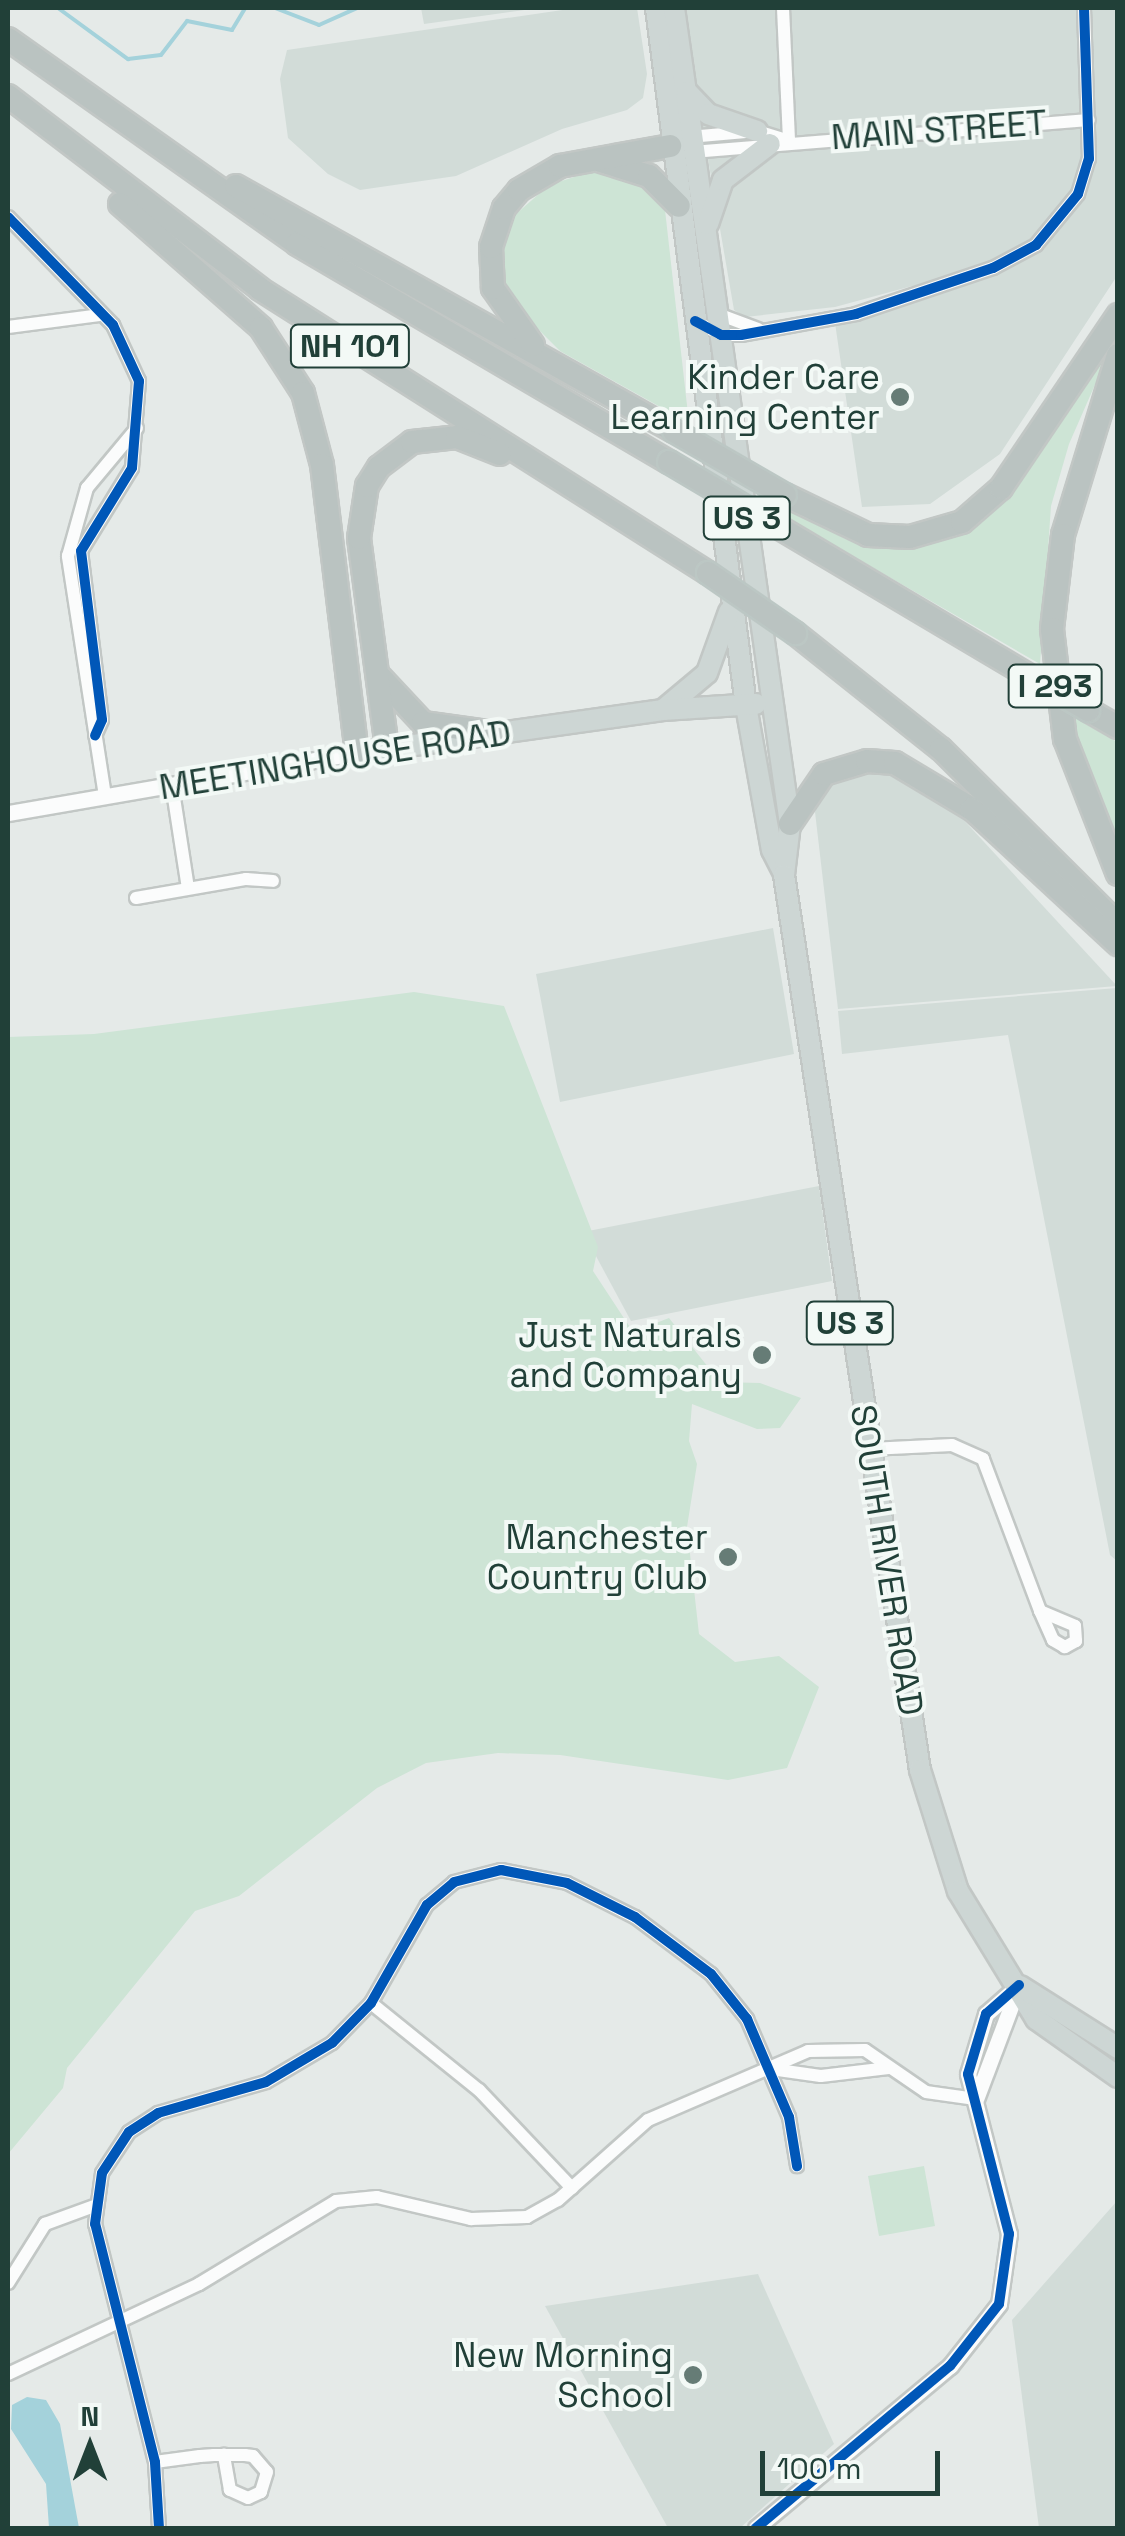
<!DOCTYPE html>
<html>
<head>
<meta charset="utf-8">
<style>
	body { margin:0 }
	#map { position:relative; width:1125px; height:2536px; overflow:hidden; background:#e5eae8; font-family:"Space Grotesk",sans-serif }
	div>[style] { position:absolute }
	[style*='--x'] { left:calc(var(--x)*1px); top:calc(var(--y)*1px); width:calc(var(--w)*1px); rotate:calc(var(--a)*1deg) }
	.built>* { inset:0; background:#d2dcd8 }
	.green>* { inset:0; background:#cde4d5 }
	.water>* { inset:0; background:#a4d2db }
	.stream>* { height:4px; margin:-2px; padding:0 2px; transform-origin:2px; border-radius:2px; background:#a4d2db }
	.roads { filter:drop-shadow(2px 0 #c2c7c5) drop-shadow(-2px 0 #c2c7c5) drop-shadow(0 2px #c2c7c5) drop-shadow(0 -2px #c2c7c5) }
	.minor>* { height:12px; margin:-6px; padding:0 6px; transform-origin:6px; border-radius:6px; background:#fbfcfc }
	.tertiary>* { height:15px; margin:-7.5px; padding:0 7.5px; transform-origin:7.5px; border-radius:7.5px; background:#fbfcfc }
	.primary>* { height:20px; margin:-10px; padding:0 10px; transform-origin:10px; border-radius:10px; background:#cdd6d4 }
	.motorway>* { height:22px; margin:-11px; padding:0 11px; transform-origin:11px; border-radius:11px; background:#bac3c1 }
	.bridges { filter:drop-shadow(2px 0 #bcc7c4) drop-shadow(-2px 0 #bcc7c4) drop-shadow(0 2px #bcc7c4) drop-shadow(0 -2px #bcc7c4) }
	.motorway-bridge>* { height:22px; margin:-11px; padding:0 11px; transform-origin:11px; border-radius:11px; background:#bac3c1 }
	.cycleway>* { height:10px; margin:-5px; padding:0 5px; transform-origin:5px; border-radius:5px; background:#0057b8 }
	.dots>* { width:28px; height:28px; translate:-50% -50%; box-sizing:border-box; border:5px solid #f3f9f6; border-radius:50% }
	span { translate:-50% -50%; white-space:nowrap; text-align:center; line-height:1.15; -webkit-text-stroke:8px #f3f9f6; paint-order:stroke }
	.shield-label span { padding:2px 8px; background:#f3f9f6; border:2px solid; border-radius:8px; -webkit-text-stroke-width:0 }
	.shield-label { font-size:32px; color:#214038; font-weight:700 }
	.street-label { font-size:35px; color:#214038 }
	.poi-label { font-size:35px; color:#214038 }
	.right { translate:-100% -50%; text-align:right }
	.frame { position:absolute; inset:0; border:10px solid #214038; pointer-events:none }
	.north { position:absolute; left:40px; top:2396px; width:100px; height:100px; -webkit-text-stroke:8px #f3f9f6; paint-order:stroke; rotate:0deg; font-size:28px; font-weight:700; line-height:40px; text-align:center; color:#214038 }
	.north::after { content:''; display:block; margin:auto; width:35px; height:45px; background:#214038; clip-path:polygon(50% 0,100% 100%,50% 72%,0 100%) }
	.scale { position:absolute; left:760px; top:2451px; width:180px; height:45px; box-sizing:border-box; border:5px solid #214038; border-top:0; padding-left:12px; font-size:30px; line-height:35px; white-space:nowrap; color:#214038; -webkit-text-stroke:8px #f3f9f6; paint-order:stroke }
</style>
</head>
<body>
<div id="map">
	<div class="built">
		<div style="clip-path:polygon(421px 8px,539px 8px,424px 24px)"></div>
		<div style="clip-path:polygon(576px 8px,637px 8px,647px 74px,643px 98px,627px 110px,562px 129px,456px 176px,360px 190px,328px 174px,288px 138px,280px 79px,287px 50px)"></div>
		<div style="clip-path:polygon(682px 8px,1117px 8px,1117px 276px,1000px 454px,930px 504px,862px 507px,835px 323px,917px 302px,912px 286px,835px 307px,745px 317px,734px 310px)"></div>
		<div style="clip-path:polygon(867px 768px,897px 769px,936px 790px,1117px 986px,838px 1009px,815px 812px,821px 792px,838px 777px)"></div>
		<div style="clip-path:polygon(773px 928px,794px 1054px,560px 1102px,536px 974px)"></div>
		<div style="clip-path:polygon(1117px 988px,1118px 988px,1117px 1561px,1110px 1555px,1008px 1035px,842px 1054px,838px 1011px)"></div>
		<div style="clip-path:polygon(819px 1186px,832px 1281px,631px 1321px,583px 1232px)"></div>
		<div style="clip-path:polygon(1117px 2201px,1117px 2528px,1039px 2528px,1012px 2320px)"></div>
		<div style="clip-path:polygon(758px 2274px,834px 2444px,740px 2528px,668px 2528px,545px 2306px)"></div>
	</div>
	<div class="green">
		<div style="clip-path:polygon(596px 170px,648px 183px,664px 201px,689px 423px,560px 351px,504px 295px,501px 251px,515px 215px,549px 185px)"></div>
		<div style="clip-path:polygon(1115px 339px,1069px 444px,1051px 506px,1040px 664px,766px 506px,767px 495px,845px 539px,884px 549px,912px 549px,969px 529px)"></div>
		<div style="clip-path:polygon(1070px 715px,1117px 742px,1117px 844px,1089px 784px)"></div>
		<div style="clip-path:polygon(414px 992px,504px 1006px,598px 1247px,593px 1271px,637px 1338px,642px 1341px,638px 1330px,669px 1318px,720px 1382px,760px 1383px,801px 1398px,780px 1428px,757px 1429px,692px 1404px,689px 1441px,697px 1464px,687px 1527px,699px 1634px,735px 1662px,779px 1656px,819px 1687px,787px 1768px,728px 1780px,560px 1755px,498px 1753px,426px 1763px,377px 1788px,239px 1896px,195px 1911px,67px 2068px,63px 2088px,8px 2154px,8px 1037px,94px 1034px)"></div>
		<div style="clip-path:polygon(924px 2166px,935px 2226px,879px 2236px,868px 2176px)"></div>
	</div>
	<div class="water">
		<div style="clip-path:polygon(27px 2397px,46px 2400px,60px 2424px,79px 2528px,49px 2528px,46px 2484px,11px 2429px,12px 2405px)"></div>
	</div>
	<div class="stream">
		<div style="--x:58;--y:8;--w:87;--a:36.1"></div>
		<div style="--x:128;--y:59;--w:33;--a:-7"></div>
		<div style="--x:161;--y:55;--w:43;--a:-52.6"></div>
		<div style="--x:187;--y:21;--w:46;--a:11.3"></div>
		<div style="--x:232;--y:30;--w:26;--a:-59"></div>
		<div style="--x:275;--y:8;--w:47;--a:21.1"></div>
		<div style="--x:319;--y:25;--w:42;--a:-24.1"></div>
	</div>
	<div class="roads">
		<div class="minor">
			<div style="--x:783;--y:8;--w:133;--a:87.4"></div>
			<div style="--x:689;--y:137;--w:68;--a:-5"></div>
			<div style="--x:757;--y:131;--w:34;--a:17"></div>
			<div style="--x:692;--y:152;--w:398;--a:-4.6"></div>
			<div style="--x:8;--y:217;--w:151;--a:45.8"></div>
			<div style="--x:113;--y:325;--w:62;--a:65.1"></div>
			<div style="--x:139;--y:381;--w:87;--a:94.6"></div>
			<div style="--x:132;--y:468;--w:97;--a:121.6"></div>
			<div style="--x:81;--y:551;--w:170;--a:82.9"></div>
			<div style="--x:102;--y:720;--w:17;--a:114"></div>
			<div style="--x:718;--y:314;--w:43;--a:20.6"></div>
			<div style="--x:695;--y:321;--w:30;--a:28"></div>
			<div style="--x:721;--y:335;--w:20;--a:0"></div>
			<div style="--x:741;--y:335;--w:117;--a:-10.3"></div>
			<div style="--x:856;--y:314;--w:145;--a:-18.6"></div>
			<div style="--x:993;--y:268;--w:49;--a:-28.1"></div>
			<div style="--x:1036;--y:245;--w:66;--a:-50.5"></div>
			<div style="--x:1078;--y:194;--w:37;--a:-73"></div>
			<div style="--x:1089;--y:159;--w:151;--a:-91.9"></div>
			<div style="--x:8;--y:327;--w:94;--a:-7.4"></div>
			<div style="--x:172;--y:785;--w:104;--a:81.2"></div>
			<div style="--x:105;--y:796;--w:243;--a:-98.8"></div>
			<div style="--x:68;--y:556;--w:71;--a:-74.4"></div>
			<div style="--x:87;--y:488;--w:78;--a:-50.2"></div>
			<div style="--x:136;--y:898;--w:112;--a:-9.8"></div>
			<div style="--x:246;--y:879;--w:27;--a:4"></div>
			<div style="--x:870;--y:1449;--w:82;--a:-2.8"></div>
			<div style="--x:952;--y:1445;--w:34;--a:24"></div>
			<div style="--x:983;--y:1459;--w:162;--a:69.4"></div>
			<div style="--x:1040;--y:1611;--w:38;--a:23"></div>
			<div style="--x:1075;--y:1626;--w:15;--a:86"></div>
			<div style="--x:1076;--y:1641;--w:13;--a:151"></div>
			<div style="--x:1065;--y:1647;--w:14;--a:-150"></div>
			<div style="--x:1053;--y:1640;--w:32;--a:-114"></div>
			<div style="--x:371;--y:2003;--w:139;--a:38.9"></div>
			<div style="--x:479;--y:2090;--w:135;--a:46.5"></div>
			<div style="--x:771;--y:2069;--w:50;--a:8"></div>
			<div style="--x:821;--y:2076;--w:68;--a:-6.7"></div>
			<div style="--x:8;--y:2283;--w:70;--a:-57.9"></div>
			<div style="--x:45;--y:2224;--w:52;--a:-20.2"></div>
			<div style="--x:8;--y:2374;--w:211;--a:-25.2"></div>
			<div style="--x:199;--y:2284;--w:160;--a:-31.2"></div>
			<div style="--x:336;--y:2201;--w:41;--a:-5.6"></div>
			<div style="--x:377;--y:2197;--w:97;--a:13.2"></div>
			<div style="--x:471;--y:2219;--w:56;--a:-2"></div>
			<div style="--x:527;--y:2217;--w:35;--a:-29"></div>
			<div style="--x:558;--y:2200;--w:120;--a:-41.6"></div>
			<div style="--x:648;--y:2120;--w:174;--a:-23.3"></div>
			<div style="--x:808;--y:2051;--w:57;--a:-1"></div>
			<div style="--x:865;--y:2050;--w:74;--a:34.5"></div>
			<div style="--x:926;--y:2092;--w:50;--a:8"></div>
			<div style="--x:155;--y:2462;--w:45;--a:-7.6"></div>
			<div style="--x:200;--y:2456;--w:14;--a:-4"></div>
			<div style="--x:214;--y:2455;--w:31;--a:0"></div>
			<div style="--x:245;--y:2455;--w:8;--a:7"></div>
			<div style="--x:253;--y:2456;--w:21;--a:49"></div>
			<div style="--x:267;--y:2472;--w:21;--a:107"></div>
			<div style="--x:261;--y:2492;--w:14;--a:155"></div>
			<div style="--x:248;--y:2498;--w:20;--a:-156"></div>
			<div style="--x:230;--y:2490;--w:36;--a:-100"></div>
			<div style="--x:159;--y:2528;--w:66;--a:-93.5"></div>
			<div style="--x:155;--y:2462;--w:245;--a:-104.1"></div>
			<div style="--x:95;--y:2224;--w:51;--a:-82.2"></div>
			<div style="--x:102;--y:2173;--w:49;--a:-56.6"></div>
			<div style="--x:129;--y:2132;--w:35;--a:-33"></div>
			<div style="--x:158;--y:2113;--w:112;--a:-16"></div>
			<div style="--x:266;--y:2082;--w:77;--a:-30.6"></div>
			<div style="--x:332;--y:2043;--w:56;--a:-45.7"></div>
			<div style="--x:371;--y:2003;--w:113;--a:-60.3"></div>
			<div style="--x:427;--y:1905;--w:35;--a:-40"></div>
			<div style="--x:454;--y:1882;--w:49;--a:-14.3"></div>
			<div style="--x:501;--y:1870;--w:67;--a:11.1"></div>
			<div style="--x:567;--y:1883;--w:76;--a:26.6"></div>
			<div style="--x:635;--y:1917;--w:95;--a:36.9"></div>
			<div style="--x:711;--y:1974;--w:58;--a:51.3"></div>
			<div style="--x:747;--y:2019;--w:107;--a:66.8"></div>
			<div style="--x:789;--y:2117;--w:50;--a:80.7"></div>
		</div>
		<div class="tertiary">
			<div style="--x:8;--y:813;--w:354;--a:-9.8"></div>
			<div style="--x:976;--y:2099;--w:122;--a:-69.3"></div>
			<div style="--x:756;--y:2528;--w:253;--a:-39.9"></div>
			<div style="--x:950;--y:2366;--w:79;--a:-51.7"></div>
			<div style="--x:999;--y:2304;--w:71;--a:-81.9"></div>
			<div style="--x:1009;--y:2234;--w:165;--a:-104.4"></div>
			<div style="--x:968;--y:2074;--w:63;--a:-73.3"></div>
			<div style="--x:986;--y:2014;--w:44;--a:-41.3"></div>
		</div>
		<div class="primary">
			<div style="--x:656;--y:8;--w:704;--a:82.65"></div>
			<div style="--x:746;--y:706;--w:146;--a:79.8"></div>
			<div style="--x:772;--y:850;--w:27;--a:63"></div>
			<div style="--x:674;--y:8;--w:824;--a:81.91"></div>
			<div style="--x:790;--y:824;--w:51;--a:96.7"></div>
			<div style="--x:784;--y:875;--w:905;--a:81.36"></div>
			<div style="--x:920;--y:1770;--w:127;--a:72.6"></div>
			<div style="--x:958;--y:1891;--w:150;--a:58.6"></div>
			<div style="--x:1036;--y:2019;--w:100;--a:35.3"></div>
			<div style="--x:687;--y:92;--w:30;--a:46"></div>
			<div style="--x:708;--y:114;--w:52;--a:19.1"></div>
			<div style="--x:708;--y:224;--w:46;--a:-71.2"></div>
			<div style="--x:723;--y:180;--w:59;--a:-37.5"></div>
			<div style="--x:663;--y:710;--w:57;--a:-40.1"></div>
			<div style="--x:707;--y:673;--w:65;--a:-70.2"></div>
			<div style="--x:357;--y:753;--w:309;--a:-8"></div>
			<div style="--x:663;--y:710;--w:93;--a:-3.7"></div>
			<div style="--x:1020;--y:1986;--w:116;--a:32.3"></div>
		</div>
		<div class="motorway">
			<div style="--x:8;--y:39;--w:354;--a:35.3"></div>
			<div style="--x:297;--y:244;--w:431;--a:30.4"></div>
			<div style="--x:8;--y:96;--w:317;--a:37.4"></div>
			<div style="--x:260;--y:289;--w:530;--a:32.37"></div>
			<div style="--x:601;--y:161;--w:50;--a:17.4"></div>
			<div style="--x:649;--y:176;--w:42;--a:45"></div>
			<div style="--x:236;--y:186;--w:502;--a:29.22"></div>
			<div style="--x:120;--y:204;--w:188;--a:41.3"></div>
			<div style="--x:261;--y:328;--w:77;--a:57.1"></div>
			<div style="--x:303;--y:393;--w:74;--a:75.2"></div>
			<div style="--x:322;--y:465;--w:290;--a:83.1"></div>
			<div style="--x:533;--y:345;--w:70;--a:-125.1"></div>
			<div style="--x:493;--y:288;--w:41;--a:-92.8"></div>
			<div style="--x:491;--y:247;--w:41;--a:-71.6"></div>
			<div style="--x:504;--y:208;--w:23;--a:-50"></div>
			<div style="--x:519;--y:190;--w:48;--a:-30.3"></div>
			<div style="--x:560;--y:166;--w:112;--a:-10.3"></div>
			<div style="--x:1118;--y:355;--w:188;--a:107"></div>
			<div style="--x:1063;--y:535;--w:95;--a:96.7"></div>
			<div style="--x:1052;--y:629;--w:111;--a:83.3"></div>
			<div style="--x:1065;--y:739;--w:145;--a:68.6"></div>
			<div style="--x:785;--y:495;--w:92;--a:25.7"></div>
			<div style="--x:868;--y:535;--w:42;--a:2.7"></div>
			<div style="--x:910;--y:537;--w:54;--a:-16.1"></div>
			<div style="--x:962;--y:522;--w:52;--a:-41.1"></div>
			<div style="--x:1001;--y:488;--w:209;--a:-55.9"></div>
			<div style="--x:775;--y:525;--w:300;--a:30.7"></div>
			<div style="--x:795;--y:633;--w:186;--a:38.5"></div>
			<div style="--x:941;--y:749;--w:250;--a:44.8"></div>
			<div style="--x:381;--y:678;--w:62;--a:47"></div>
			<div style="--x:423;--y:723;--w:74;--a:7.8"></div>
			<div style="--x:1088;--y:710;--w:34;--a:30"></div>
			<div style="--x:387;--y:748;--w:212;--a:-97.6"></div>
			<div style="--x:359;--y:538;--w:53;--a:-81.3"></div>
			<div style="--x:367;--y:486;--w:22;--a:-58"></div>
			<div style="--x:379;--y:467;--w:41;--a:-37.1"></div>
			<div style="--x:412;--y:442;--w:45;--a:-6.3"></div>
			<div style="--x:457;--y:437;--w:46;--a:21.6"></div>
			<div style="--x:790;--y:824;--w:60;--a:-55.8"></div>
			<div style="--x:824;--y:774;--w:45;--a:-16.8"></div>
			<div style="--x:867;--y:761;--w:28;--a:4"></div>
			<div style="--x:895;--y:763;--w:90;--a:30.9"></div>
			<div style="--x:972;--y:809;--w:199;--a:42.8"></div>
		</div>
	</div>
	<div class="bridges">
		<div class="motorway-bridge">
			<div style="--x:674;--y:431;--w:128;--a:30"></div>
			<div style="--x:669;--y:462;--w:123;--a:30.7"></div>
			<div style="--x:708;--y:573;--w:106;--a:34.6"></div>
			<div style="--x:1033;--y:678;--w:64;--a:30.2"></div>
		</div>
	</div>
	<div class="cycleway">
		<div style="--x:8;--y:217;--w:151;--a:45.8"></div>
		<div style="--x:113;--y:325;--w:62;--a:65.1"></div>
		<div style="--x:139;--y:381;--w:87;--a:94.6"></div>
		<div style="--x:132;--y:468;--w:97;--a:121.6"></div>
		<div style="--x:81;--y:551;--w:170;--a:82.9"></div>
		<div style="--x:102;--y:720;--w:17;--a:114"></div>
		<div style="--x:695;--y:321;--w:30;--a:28"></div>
		<div style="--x:721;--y:335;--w:20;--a:0"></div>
		<div style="--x:741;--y:335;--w:117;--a:-10.3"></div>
		<div style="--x:856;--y:314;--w:145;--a:-18.6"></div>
		<div style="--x:993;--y:268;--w:49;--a:-28.1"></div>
		<div style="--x:1036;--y:245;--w:66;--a:-50.5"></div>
		<div style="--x:1078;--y:194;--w:37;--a:-73"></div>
		<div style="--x:1089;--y:159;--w:151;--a:-91.9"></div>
		<div style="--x:159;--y:2528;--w:66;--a:-93.5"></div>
		<div style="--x:155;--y:2462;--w:245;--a:-104.1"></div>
		<div style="--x:95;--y:2224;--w:51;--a:-82.2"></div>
		<div style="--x:102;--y:2173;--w:49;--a:-56.6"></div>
		<div style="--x:129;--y:2132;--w:35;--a:-33"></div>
		<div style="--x:158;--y:2113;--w:112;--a:-16"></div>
		<div style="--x:266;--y:2082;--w:77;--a:-30.6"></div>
		<div style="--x:332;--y:2043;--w:56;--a:-45.7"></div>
		<div style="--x:371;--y:2003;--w:113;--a:-60.3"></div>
		<div style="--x:427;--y:1905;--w:35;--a:-40"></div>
		<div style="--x:454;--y:1882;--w:49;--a:-14.3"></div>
		<div style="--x:501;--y:1870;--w:67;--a:11.1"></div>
		<div style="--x:567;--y:1883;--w:76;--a:26.6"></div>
		<div style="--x:635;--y:1917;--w:95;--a:36.9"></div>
		<div style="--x:711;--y:1974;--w:58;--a:51.3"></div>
		<div style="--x:747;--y:2019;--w:107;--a:66.8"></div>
		<div style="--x:789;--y:2117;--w:50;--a:80.7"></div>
		<div style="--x:756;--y:2528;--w:253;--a:-39.9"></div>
		<div style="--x:950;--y:2366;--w:79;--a:-51.7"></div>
		<div style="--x:999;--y:2304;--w:71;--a:-81.9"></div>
		<div style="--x:1009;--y:2234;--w:165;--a:-104.4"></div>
		<div style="--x:968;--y:2074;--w:63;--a:-73.3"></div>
		<div style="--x:986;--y:2014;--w:44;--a:-41.3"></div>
	</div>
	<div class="dots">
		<div style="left:900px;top:397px;background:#667c76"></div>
		<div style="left:762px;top:1355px;background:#667c76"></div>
		<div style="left:728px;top:1557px;background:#667c76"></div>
		<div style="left:693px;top:2375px;background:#667c76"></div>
	</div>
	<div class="shield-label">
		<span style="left:350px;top:346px">NH 101</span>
		<span style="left:747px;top:518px">US 3</span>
		<span style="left:1055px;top:686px">I 293</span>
		<span style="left:850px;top:1323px">US 3</span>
	</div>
	<div class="street-label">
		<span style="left:939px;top:130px;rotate:-4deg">MAIN STREET</span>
		<span style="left:335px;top:760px;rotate:-9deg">MEETINGHOUSE ROAD</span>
		<span style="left:887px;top:1560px;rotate:81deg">SOUTH RIVER ROAD</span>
	</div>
	<div class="poi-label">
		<span class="right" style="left:880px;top:397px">Kinder Care<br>Learning Center</span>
		<span class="right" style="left:742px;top:1355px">Just Naturals<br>and Company</span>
		<span class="right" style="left:708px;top:1557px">Manchester<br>Country Club</span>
		<span class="right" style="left:673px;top:2375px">New Morning<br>School</span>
	</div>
	<div class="frame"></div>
	<div class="north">N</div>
	<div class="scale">100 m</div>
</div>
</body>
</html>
